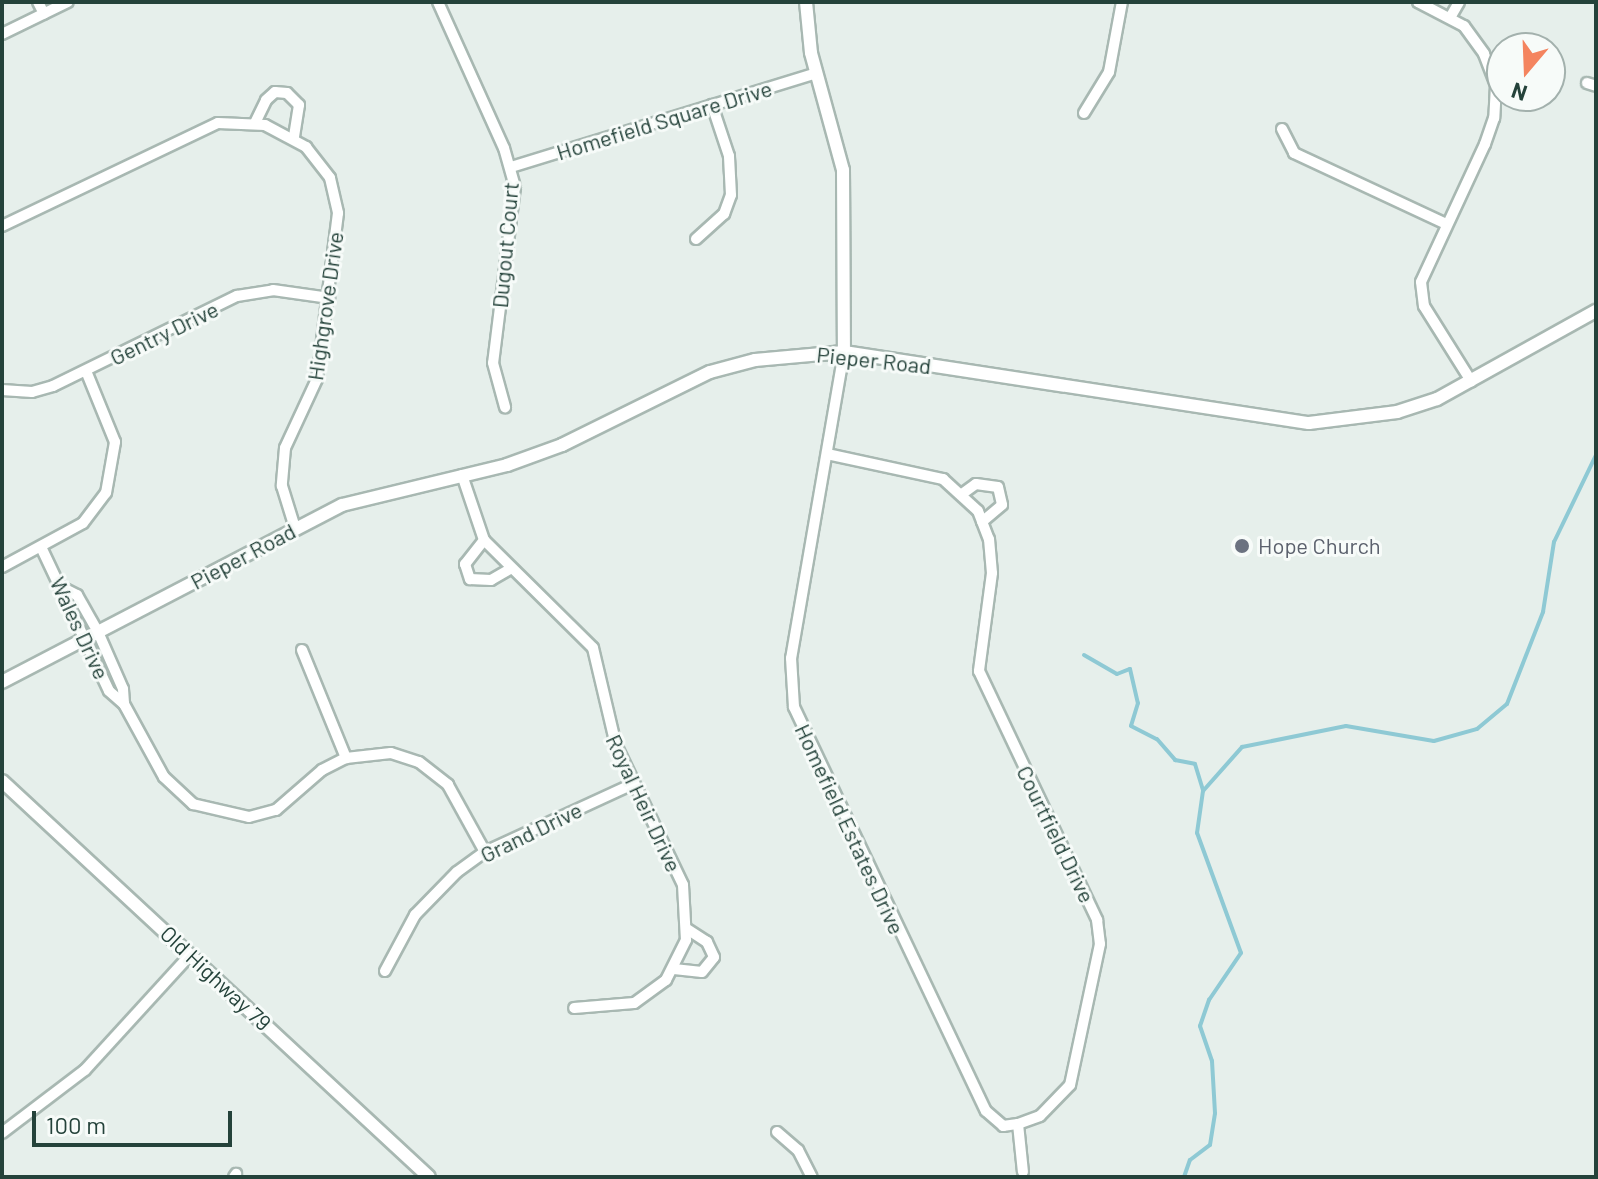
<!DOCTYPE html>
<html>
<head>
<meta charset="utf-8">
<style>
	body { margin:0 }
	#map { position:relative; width:1598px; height:1179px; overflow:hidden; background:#e6efeb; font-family:Barlow,sans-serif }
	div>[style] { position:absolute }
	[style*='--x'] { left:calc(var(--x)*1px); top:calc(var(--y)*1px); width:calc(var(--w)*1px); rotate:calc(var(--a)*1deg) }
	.stream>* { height:4px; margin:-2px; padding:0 2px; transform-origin:2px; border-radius:2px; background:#8ec9d4 }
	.roads { filter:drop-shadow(2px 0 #a8b8b2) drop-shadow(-2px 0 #a8b8b2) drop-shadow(0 2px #a8b8b2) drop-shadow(0 -2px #a8b8b2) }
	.minor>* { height:10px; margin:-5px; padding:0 5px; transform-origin:5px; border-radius:5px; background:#fff }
	.tertiary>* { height:12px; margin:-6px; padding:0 6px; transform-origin:6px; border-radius:6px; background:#fff }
	.dots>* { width:22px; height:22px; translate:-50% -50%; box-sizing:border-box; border:4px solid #f7fbf9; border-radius:50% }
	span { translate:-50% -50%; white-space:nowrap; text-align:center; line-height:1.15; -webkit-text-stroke:6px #f7fbf9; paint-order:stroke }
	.street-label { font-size:22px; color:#24423a }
	.worship-label { font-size:22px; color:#5b616d }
	.left { translate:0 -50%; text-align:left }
	.frame { position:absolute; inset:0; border:4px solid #24423a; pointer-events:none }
	.north { position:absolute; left:1486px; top:32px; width:80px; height:80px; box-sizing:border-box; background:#f7fbf9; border:2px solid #a3b1ad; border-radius:50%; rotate:199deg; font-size:22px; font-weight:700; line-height:32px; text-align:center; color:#24423a }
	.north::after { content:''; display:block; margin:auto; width:28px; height:36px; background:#f4845f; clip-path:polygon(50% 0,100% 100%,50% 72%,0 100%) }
	.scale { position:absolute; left:32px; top:1111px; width:200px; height:36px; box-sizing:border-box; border:4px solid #24423a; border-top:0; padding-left:10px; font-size:24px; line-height:28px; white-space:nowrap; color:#24423a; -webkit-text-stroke:6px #f7fbf9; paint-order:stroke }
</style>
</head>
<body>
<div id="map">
	<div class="stream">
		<div style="--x:1084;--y:655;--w:38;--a:30"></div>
		<div style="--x:1117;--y:674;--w:14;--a:-21"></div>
		<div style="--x:1130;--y:669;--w:35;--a:77"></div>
		<div style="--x:1138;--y:703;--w:24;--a:107"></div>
		<div style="--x:1131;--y:726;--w:29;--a:27"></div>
		<div style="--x:1157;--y:739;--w:28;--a:49"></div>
		<div style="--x:1175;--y:760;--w:20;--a:11"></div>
		<div style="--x:1195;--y:764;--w:28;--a:73"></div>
		<div style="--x:1184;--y:1177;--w:18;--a:-71"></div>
		<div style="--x:1190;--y:1160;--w:25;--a:-37"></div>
		<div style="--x:1210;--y:1145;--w:32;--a:-81"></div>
		<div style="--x:1215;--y:1113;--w:52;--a:-93.3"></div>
		<div style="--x:1212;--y:1061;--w:37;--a:-109"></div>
		<div style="--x:1200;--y:1026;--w:28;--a:-71"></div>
		<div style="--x:1209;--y:1000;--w:57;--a:-55.8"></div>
		<div style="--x:1241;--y:953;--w:128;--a:-110.1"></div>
		<div style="--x:1197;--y:833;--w:42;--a:-81.9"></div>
		<div style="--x:1203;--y:791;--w:59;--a:-48.4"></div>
		<div style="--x:1242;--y:747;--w:106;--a:-11.4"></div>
		<div style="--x:1346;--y:726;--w:89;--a:9.7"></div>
		<div style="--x:1434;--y:741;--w:45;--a:-15.6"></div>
		<div style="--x:1477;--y:729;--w:39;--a:-40"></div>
		<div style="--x:1507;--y:704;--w:99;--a:-68.6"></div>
		<div style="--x:1543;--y:612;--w:71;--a:-81.1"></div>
		<div style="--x:1554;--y:542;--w:97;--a:-64.2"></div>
	</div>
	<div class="roads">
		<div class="minor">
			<div style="--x:38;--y:2;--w:13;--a:63"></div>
			<div style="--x:438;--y:2;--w:160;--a:65.7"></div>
			<div style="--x:504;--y:148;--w:41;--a:74.2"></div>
			<div style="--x:515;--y:187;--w:177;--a:97.1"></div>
			<div style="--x:493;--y:363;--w:46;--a:74.7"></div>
			<div style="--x:1418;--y:2;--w:52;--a:27.6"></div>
			<div style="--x:1464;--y:26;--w:34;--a:54"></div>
			<div style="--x:1484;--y:54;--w:33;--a:69"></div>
			<div style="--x:1496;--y:85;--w:33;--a:93"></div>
			<div style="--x:1494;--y:118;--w:28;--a:109"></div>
			<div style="--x:1485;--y:144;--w:152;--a:114.9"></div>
			<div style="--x:1421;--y:282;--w:24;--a:83"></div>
			<div style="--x:1424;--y:306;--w:89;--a:57.9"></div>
			<div style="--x:1451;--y:16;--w:16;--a:-60"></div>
			<div style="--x:2;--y:34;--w:73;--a:-25.9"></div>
			<div style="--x:1587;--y:83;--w:9;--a:18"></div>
			<div style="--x:1084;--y:113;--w:48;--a:-58.6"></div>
			<div style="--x:1109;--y:72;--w:71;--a:-79.5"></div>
			<div style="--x:255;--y:123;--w:25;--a:-64"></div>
			<div style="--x:266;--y:100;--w:12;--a:-42"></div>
			<div style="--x:275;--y:92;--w:12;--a:5"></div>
			<div style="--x:287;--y:93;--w:17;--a:45"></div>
			<div style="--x:299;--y:105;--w:33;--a:99"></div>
			<div style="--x:1282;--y:129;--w:27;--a:63"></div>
			<div style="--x:1294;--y:153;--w:168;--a:25"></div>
			<div style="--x:511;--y:167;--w:320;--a:-17.1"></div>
			<div style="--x:2;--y:226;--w:239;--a:-25.5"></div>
			<div style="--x:218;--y:123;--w:47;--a:2.4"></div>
			<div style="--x:265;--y:125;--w:47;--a:28.2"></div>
			<div style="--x:306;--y:147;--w:39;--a:52"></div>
			<div style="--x:330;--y:178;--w:36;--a:77"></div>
			<div style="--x:338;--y:213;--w:167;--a:97.2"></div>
			<div style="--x:317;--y:379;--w:76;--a:114.9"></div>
			<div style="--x:285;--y:448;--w:38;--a:95"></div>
			<div style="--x:282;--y:486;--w:44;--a:72.8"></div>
			<div style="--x:696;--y:239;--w:38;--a:-42"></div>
			<div style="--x:724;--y:214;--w:20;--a:-70"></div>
			<div style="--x:731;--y:195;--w:39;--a:-93"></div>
			<div style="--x:729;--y:156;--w:54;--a:-108.4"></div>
			<div style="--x:844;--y:352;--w:311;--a:99.8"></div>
			<div style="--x:791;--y:658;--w:49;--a:86.5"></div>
			<div style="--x:794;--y:707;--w:447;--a:64.6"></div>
			<div style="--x:986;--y:1111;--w:23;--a:41"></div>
			<div style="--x:1003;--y:1126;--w:15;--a:-8"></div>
			<div style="--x:1018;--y:1124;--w:48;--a:84.1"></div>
			<div style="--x:2;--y:390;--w:30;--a:4"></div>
			<div style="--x:32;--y:392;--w:22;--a:-16"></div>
			<div style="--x:53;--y:386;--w:205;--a:-26.1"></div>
			<div style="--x:237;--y:296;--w:36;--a:-9"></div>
			<div style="--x:273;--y:290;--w:57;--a:8.1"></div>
			<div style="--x:827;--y:454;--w:119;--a:12.2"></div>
			<div style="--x:943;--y:479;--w:47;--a:42.4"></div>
			<div style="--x:978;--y:511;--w:30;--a:69"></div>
			<div style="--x:989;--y:539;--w:34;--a:85"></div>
			<div style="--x:992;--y:573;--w:99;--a:97.6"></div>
			<div style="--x:979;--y:671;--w:276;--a:64.6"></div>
			<div style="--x:1097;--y:920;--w:24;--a:83"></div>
			<div style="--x:1100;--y:944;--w:144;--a:102"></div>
			<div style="--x:1070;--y:1085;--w:43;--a:134.1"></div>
			<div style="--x:1040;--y:1116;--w:23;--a:160"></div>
			<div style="--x:462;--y:475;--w:69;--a:71.3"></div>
			<div style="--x:484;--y:540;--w:153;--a:44.7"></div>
			<div style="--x:593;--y:648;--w:100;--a:76.7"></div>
			<div style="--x:616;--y:745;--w:155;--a:64.4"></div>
			<div style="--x:683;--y:885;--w:55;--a:86.9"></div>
			<div style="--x:686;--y:940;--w:45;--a:116.6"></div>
			<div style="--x:666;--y:980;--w:39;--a:144"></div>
			<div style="--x:634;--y:1003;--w:60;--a:175.2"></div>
			<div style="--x:962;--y:494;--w:17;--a:-36"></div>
			<div style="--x:976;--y:484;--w:22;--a:8"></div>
			<div style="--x:998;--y:487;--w:18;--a:77"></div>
			<div style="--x:1002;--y:505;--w:26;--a:140"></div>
			<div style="--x:484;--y:540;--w:31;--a:128"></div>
			<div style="--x:465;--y:564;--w:16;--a:72"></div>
			<div style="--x:470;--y:579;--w:21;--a:3"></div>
			<div style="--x:491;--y:580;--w:22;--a:-30"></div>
			<div style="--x:41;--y:547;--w:159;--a:64.7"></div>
			<div style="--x:109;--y:691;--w:20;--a:41"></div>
			<div style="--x:124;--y:704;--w:83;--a:61.3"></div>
			<div style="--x:164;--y:777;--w:40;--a:43"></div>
			<div style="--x:193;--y:804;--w:57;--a:13.1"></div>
			<div style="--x:249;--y:817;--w:28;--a:-15"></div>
			<div style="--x:276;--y:810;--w:61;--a:-41"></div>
			<div style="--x:322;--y:770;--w:27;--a:-27"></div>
			<div style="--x:346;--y:758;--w:45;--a:-6.3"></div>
			<div style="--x:391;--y:753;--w:29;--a:18"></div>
			<div style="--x:419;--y:762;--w:37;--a:38"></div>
			<div style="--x:448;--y:785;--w:77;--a:61.1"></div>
			<div style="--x:2;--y:567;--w:92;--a:-28.5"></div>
			<div style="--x:83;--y:523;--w:38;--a:-53"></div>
			<div style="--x:106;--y:493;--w:52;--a:-80"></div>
			<div style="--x:115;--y:442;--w:77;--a:-112.2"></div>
			<div style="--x:63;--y:588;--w:16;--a:27"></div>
			<div style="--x:77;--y:595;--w:43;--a:60.4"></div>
			<div style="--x:98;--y:632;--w:62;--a:66.3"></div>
			<div style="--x:123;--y:689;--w:15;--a:86"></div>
			<div style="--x:302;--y:650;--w:117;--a:67.8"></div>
			<div style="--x:674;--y:969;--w:28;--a:6"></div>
			<div style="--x:702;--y:972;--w:19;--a:-51"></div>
			<div style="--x:714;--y:957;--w:17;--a:-115"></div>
			<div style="--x:707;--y:942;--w:24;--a:-147"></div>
			<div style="--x:385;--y:971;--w:64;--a:-61.8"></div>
			<div style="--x:415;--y:915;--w:60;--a:-45.7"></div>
			<div style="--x:457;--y:872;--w:34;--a:-36"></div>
			<div style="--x:485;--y:852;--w:163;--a:-24.7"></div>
			<div style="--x:777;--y:1132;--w:28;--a:41"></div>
			<div style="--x:798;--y:1150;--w:30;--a:63"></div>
			<div style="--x:2;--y:1133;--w:104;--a:-37.2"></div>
			<div style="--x:85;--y:1070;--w:157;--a:-47.6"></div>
			<div style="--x:234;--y:1177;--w:4;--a:-56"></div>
		</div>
		<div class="tertiary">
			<div style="--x:806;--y:2;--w:51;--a:84.4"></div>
			<div style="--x:811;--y:53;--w:121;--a:74.7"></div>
			<div style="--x:843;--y:170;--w:182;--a:89.7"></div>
			<div style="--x:2;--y:682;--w:383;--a:-27.5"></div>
			<div style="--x:342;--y:505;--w:170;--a:-13.6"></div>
			<div style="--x:507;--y:465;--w:59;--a:-20"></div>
			<div style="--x:562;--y:445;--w:165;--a:-26.3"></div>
			<div style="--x:710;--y:372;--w:47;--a:-14.9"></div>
			<div style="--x:755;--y:360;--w:89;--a:-5.1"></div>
			<div style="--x:844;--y:352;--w:470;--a:8.7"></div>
			<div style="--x:1309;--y:423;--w:89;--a:-7.1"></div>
			<div style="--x:1397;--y:412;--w:42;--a:-18"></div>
			<div style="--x:1437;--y:399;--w:182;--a:-29"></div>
			<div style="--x:2;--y:781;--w:582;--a:42.84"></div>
		</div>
	</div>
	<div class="dots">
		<div style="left:1242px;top:546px;background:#6b7280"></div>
	</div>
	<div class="street-label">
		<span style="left:664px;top:120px;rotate:-17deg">Homefield Square Drive</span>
		<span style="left:505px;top:245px;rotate:-85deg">Dugout Court</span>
		<span style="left:325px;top:306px;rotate:-82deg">Highgrove Drive</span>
		<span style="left:164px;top:333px;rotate:-26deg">Gentry Drive</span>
		<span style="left:874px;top:360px;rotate:6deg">Pieper Road</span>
		<span style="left:243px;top:556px;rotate:-28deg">Pieper Road</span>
		<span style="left:80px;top:628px;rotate:65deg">Wales Drive</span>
		<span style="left:644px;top:803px;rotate:65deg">Royal Heir Drive</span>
		<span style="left:850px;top:829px;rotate:65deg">Homefield Estates Drive</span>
		<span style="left:531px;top:832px;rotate:-26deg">Grand Drive</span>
		<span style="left:1056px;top:834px;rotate:64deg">Courtfield Drive</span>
		<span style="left:216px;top:978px;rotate:43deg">Old Highway 79</span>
	</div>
	<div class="worship-label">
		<span class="left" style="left:1258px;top:546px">Hope Church</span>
	</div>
	<div class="frame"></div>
	<div class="north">N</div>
	<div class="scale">100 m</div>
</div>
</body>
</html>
